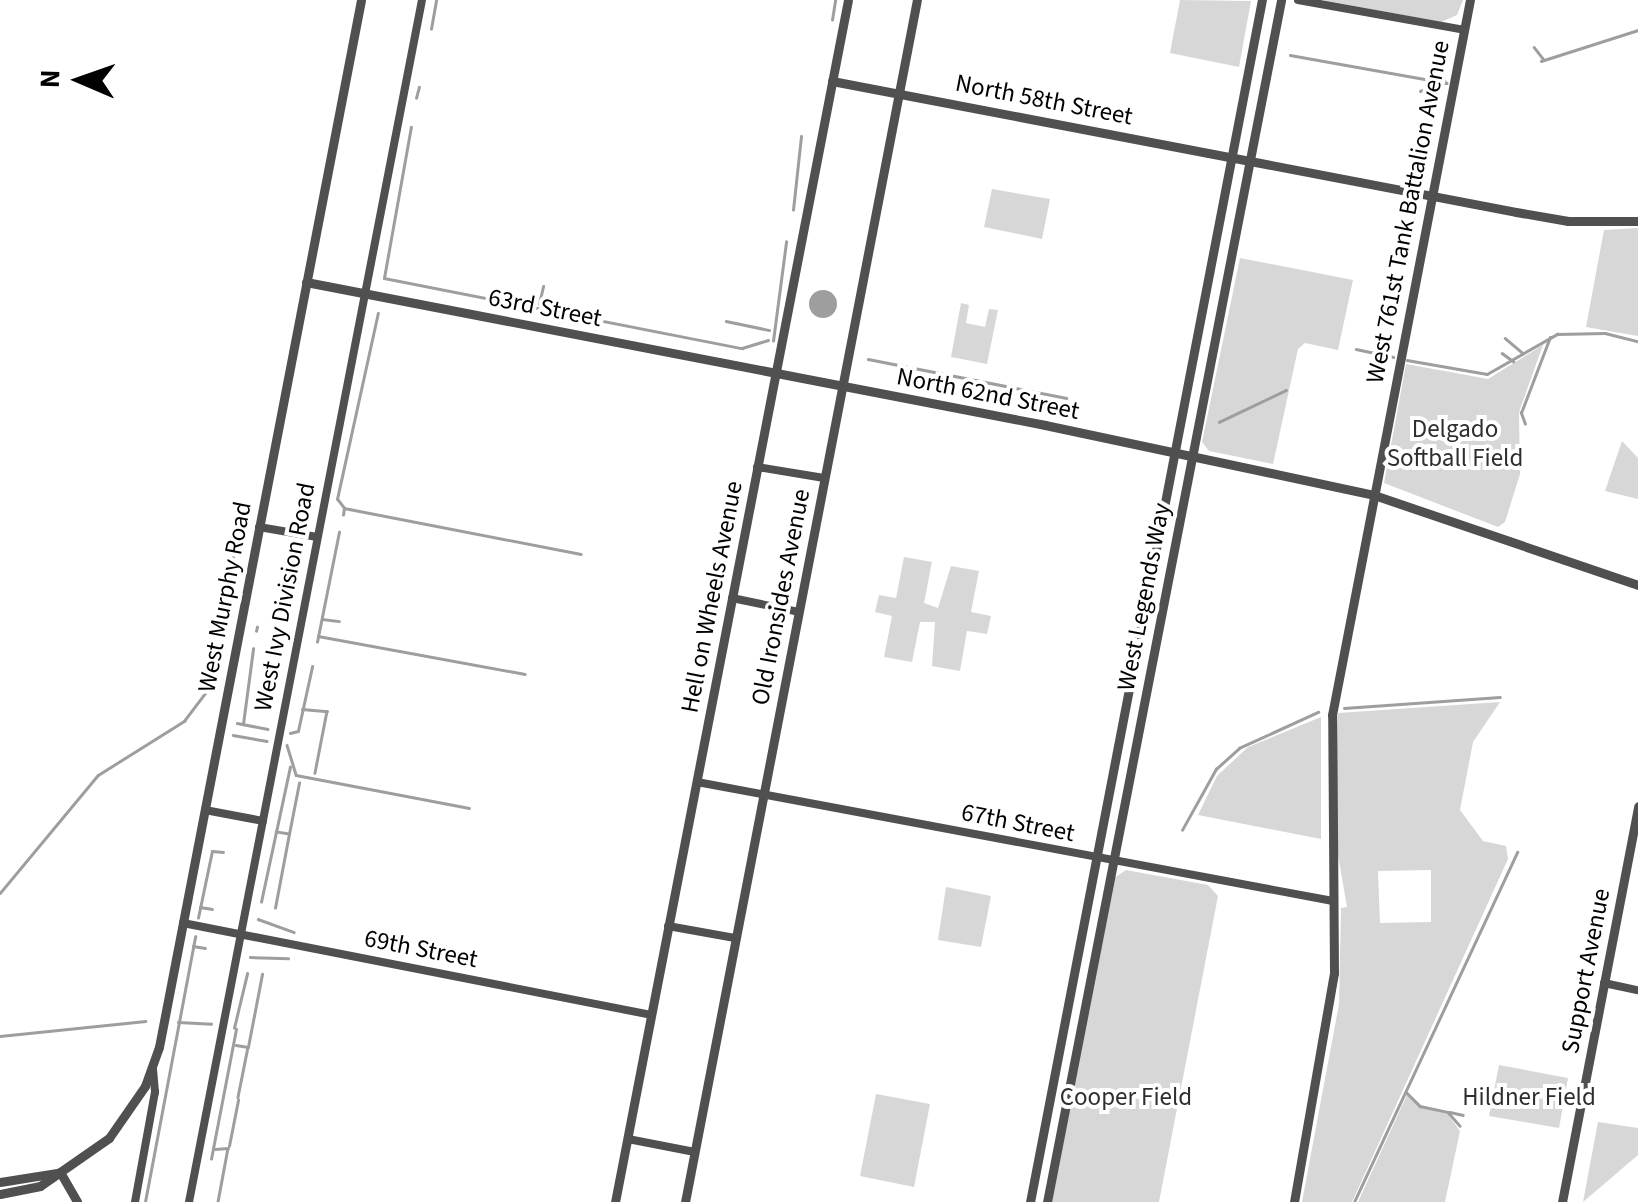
<!DOCTYPE html>
<html>
<head>
<meta charset="utf-8">
<style>
	body { margin:0 }
	#map { position:relative; width:1638px; height:1202px; overflow:hidden; background:#fff; font-family:"Source Sans 3",sans-serif }
	div>[style] { position:absolute }
	[style*='--x'] { left:calc(var(--x)*1px); top:calc(var(--y)*1px); width:calc(var(--w)*1px); rotate:calc(var(--a)*1deg) }
	.green>* { inset:0; background:#d7d7d7 }
	.water>* { inset:0; background:#9e9e9e }
	.round { border-radius:50% }
	.stream>* { height:2.5px; margin:-1.25px; padding:0 1.25px; transform-origin:1.25px; border-radius:1.25px; background:#9e9e9e }
	.minor>* { height:8px; margin:-4px; padding:0 4px; transform-origin:4px; border-radius:4px; background:#505050 }
	.tertiary>* { height:9px; margin:-4.5px; padding:0 4.5px; transform-origin:4.5px; border-radius:4.5px; background:#505050 }
	span { translate:-50% -50%; white-space:nowrap; text-align:center; line-height:1.15; -webkit-text-stroke:8px #fff; paint-order:stroke }
	.street-label { font-size:25px; color:#000 }
	.park-label { font-size:25px; color:#2e2e2e }
	.north { position:absolute; left:30px; top:30px; width:100px; height:100px; -webkit-text-stroke:8px #fff; paint-order:stroke; rotate:272deg; font-size:28px; font-weight:700; line-height:40px; text-align:center; color:#000 }
	.north::after { content:''; display:block; margin:auto; width:35px; height:45px; background:#000; clip-path:polygon(50% 0,100% 100%,50% 72%,0 100%) }
</style>
</head>
<body>
<div id="map">
	<div class="green">
		<div style="clip-path:polygon(1180px 0,1251px 1px,1239px 67px,1170px 53px)"></div>
		<div style="clip-path:polygon(1322px 0,1463px 0,1457px 15px,1441px 22px)"></div>
		<div style="clip-path:polygon(992px 189px,1050px 199px,1042px 239px,984px 227px)"></div>
		<div style="clip-path:polygon(1638px 228px,1638px 336px,1586px 327px,1604px 230px)"></div>
		<div style="clip-path:polygon(1240px 258px,1353px 280px,1338px 350px,1305px 343px,1298px 349px,1273px 464px,1209px 451px,1202px 442px)"></div>
		<div style="clip-path:polygon(961px 303px,969px 305px,966px 323px,985px 327px,989px 309px,998px 310px,987px 364px,951px 357px)"></div>
		<div style="clip-path:polygon(1543px 345px,1519px 412px,1520px 474px,1505px 522px,1498px 527px,1384px 483px,1406px 364px,1488px 379px)"></div>
		<div style="clip-path:polygon(1622px 441px,1638px 458px,1638px 499px,1605px 491px)"></div>
		<div style="clip-path:polygon(904px 557px,932px 562px,924px 603px,938px 608px,951px 566px,979px 571px,971px 612px,991px 616px,987px 634px,967px 631px,960px 671px,932px 666px,935px 622px,920px 622px,912px 662px,884px 657px,892px 616px,875px 612px,879px 595px,896px 598px)"></div>
		<div style="clip-path:polygon(evenodd,1500px 702px,1473px 742px,1460px 810px,1483px 841px,1506px 846px,1508px 859px,1352px 1202px,1302px 1202px,1339px 1004px,1341px 908px,1347px 907px,1335px 838px,1338px 713px,1500px 702px,1431px 870px,1431px 922px,1380px 923px,1378px 871px,1431px 870px)"></div>
		<div style="clip-path:polygon(1321px 717px,1321px 839px,1198px 815px,1217px 776px,1248px 747px)"></div>
		<div style="clip-path:polygon(1126px 870px,1208px 885px,1218px 896px,1159px 1202px,1052px 1202px,1114px 878px)"></div>
		<div style="clip-path:polygon(946px 887px,991px 896px,981px 947px,938px 940px)"></div>
		<div style="clip-path:polygon(1499px 1065px,1568px 1078px,1559px 1128px,1489px 1116px)"></div>
		<div style="clip-path:polygon(876px 1094px,930px 1104px,914px 1187px,860px 1176px)"></div>
		<div style="clip-path:polygon(1407px 1095px,1420px 1107px,1447px 1113px,1460px 1131px,1445px 1202px,1358px 1202px)"></div>
		<div style="clip-path:polygon(1598px 1122px,1638px 1128px,1638px 1155px,1583px 1202px)"></div>
	</div>
	<div class="water">
		<div class="round" style="left:809px;top:290px;width:28px;height:28px"></div>
	</div>
	<div class="stream">
		<div style="--x:832;--y:20;--w:20;--a:-81"></div>
		<div style="--x:431;--y:29;--w:29;--a:-80"></div>
		<div style="--x:1534;--y:47;--w:16;--a:52"></div>
		<div style="--x:1290;--y:55;--w:159;--a:10.1"></div>
		<div style="--x:1541;--y:61;--w:102;--a:-17.7"></div>
		<div style="--x:1420;--y:91;--w:26;--a:-18"></div>
		<div style="--x:1445;--y:83;--w:18;--a:-109"></div>
		<div style="--x:416;--y:98;--w:11;--a:-75"></div>
		<div style="--x:793;--y:210;--w:74;--a:-83.8"></div>
		<div style="--x:384;--y:278;--w:365;--a:11.1"></div>
		<div style="--x:742;--y:348;--w:27;--a:-17"></div>
		<div style="--x:384;--y:278;--w:153;--a:-79.9"></div>
		<div style="--x:539;--y:304;--w:18;--a:-77"></div>
		<div style="--x:726;--y:321;--w:44;--a:11.8"></div>
		<div style="--x:1505;--y:338;--w:23;--a:40"></div>
		<div style="--x:773;--y:341;--w:100;--a:-82.5"></div>
		<div style="--x:1356;--y:349;--w:38;--a:12"></div>
		<div style="--x:1502;--y:353;--w:14;--a:36"></div>
		<div style="--x:868;--y:359;--w:202;--a:11.1"></div>
		<div style="--x:1407;--y:360;--w:81;--a:9.9"></div>
		<div style="--x:1487;--y:374;--w:81;--a:-29.7"></div>
		<div style="--x:1557;--y:334;--w:48;--a:-1.2"></div>
		<div style="--x:1605;--y:333;--w:34;--a:14"></div>
		<div style="--x:1219;--y:422;--w:74;--a:-25.5"></div>
		<div style="--x:1525;--y:424;--w:12;--a:-110"></div>
		<div style="--x:1521;--y:413;--w:81;--a:-69.1"></div>
		<div style="--x:344;--y:508;--w:11;--a:-128"></div>
		<div style="--x:337;--y:499;--w:190;--a:-77.6"></div>
		<div style="--x:343;--y:515;--w:7;--a:-82"></div>
		<div style="--x:344;--y:508;--w:241;--a:11"></div>
		<div style="--x:322;--y:619;--w:17;--a:7"></div>
		<div style="--x:220;--y:628;--w:72;--a:-79.6"></div>
		<div style="--x:256;--y:631;--w:4;--a:-76"></div>
		<div style="--x:318;--y:636;--w:210;--a:10.4"></div>
		<div style="--x:317;--y:642;--w:112;--a:-78.7"></div>
		<div style="--x:1344;--y:708;--w:156;--a:-4"></div>
		<div style="--x:302;--y:709;--w:25;--a:5"></div>
		<div style="--x:327;--y:711;--w:63;--a:101"></div>
		<div style="--x:237;--y:723;--w:31;--a:11"></div>
		<div style="--x:243;--y:724;--w:76;--a:-82.4"></div>
		<div style="--x:290;--y:733;--w:8;--a:-14"></div>
		<div style="--x:298;--y:731;--w:66;--a:-77.7"></div>
		<div style="--x:233;--y:735;--w:34;--a:10"></div>
		<div style="--x:287;--y:745;--w:31;--a:73"></div>
		<div style="--x:296;--y:775;--w:176;--a:10.8"></div>
		<div style="--x:1182;--y:830;--w:70;--a:-60.9"></div>
		<div style="--x:1216;--y:769;--w:31;--a:-42"></div>
		<div style="--x:1239;--y:748;--w:87;--a:-24.5"></div>
		<div style="--x:289;--y:834;--w:52;--a:-78.9"></div>
		<div style="--x:0;--y:893;--w:153;--a:-50.3"></div>
		<div style="--x:98;--y:775;--w:102;--a:-32.1"></div>
		<div style="--x:184;--y:721;--w:35;--a:-53"></div>
		<div style="--x:205;--y:693;--w:47;--a:-76.6"></div>
		<div style="--x:261;--y:902;--w:138;--a:-77.9"></div>
		<div style="--x:200;--y:907;--w:12;--a:9"></div>
		<div style="--x:275;--y:908;--w:75;--a:-79.3"></div>
		<div style="--x:289;--y:834;--w:13;--a:-171"></div>
		<div style="--x:198;--y:918;--w:68;--a:-78.2"></div>
		<div style="--x:212;--y:851;--w:11;--a:5"></div>
		<div style="--x:258;--y:919;--w:38;--a:20"></div>
		<div style="--x:193;--y:946;--w:12;--a:9"></div>
		<div style="--x:250;--y:957;--w:38;--a:2"></div>
		<div style="--x:178;--y:1022;--w:33;--a:3"></div>
		<div style="--x:234;--y:1028;--w:56;--a:-76.5"></div>
		<div style="--x:0;--y:1036;--w:146;--a:-5.9"></div>
		<div style="--x:236;--y:1045;--w:12;--a:9"></div>
		<div style="--x:248;--y:1047;--w:51;--a:101.3"></div>
		<div style="--x:248;--y:1047;--w:74;--a:-79.1"></div>
		<div style="--x:1406;--y:1092;--w:20;--a:45"></div>
		<div style="--x:1420;--y:1106;--w:29;--a:12"></div>
		<div style="--x:1448;--y:1112;--w:18;--a:49"></div>
		<div style="--x:1450;--y:1112;--w:13;--a:13"></div>
		<div style="--x:229;--y:1146;--w:47;--a:-78.9"></div>
		<div style="--x:215;--y:1149;--w:13;--a:-4"></div>
		<div style="--x:228;--y:1148;--w:55;--a:100.5"></div>
		<div style="--x:211;--y:1159;--w:132;--a:-79.1"></div>
		<div style="--x:145;--y:1202;--w:270;--a:-79.3"></div>
		<div style="--x:1354;--y:1202;--w:386;--a:-65"></div>
	</div>
	<div class="minor">
		<div style="--x:1298;--y:0;--w:169;--a:10.2"></div>
		<div style="--x:757;--y:467;--w:68;--a:9.3"></div>
		<div style="--x:259;--y:527;--w:59;--a:9.8"></div>
		<div style="--x:732;--y:598;--w:68;--a:11.8"></div>
		<div style="--x:697;--y:782;--w:647;--a:10.6"></div>
		<div style="--x:205;--y:810;--w:59;--a:10.7"></div>
		<div style="--x:183;--y:923;--w:477;--a:11.1"></div>
		<div style="--x:668;--y:926;--w:68;--a:10.2"></div>
		<div style="--x:1604;--y:983;--w:35;--a:12"></div>
		<div style="--x:628;--y:1139;--w:68;--a:11"></div>
		<div style="--x:135;--y:1202;--w:112;--a:-79.7"></div>
		<div style="--x:155;--y:1092;--w:25;--a:-95"></div>
		<div style="--x:189;--y:1202;--w:1224;--a:-79.03"></div>
	</div>
	<div class="tertiary">
		<div style="--x:832;--y:81;--w:696;--a:10.84"></div>
		<div style="--x:1516;--y:212;--w:53;--a:9.8"></div>
		<div style="--x:1568;--y:221;--w:70;--a:0"></div>
		<div style="--x:306;--y:282;--w:753;--a:10.95"></div>
		<div style="--x:1045;--y:425;--w:336;--a:12"></div>
		<div style="--x:1374;--y:495;--w:279;--a:18.8"></div>
		<div style="--x:60;--y:1172;--w:34;--a:60"></div>
		<div style="--x:0;--y:1182;--w:58;--a:-9"></div>
		<div style="--x:0;--y:1194;--w:41;--a:-11.3"></div>
		<div style="--x:40;--y:1186;--w:84;--a:-34.8"></div>
		<div style="--x:109;--y:1138;--w:63;--a:-55.3"></div>
		<div style="--x:145;--y:1086;--w:41;--a:-70.3"></div>
		<div style="--x:159;--y:1047;--w:1066;--a:-79.08"></div>
		<div style="--x:615;--y:1202;--w:1224;--a:-79.03"></div>
		<div style="--x:685;--y:1202;--w:1224;--a:-79.08"></div>
		<div style="--x:1030;--y:1202;--w:1224;--a:-79.08"></div>
		<div style="--x:1047;--y:1202;--w:1225;--a:-78.98"></div>
		<div style="--x:1294;--y:1202;--w:232;--a:-80.1"></div>
		<div style="--x:1334;--y:973;--w:258;--a:-90.4"></div>
		<div style="--x:1332;--y:715;--w:728;--a:-79.08"></div>
		<div style="--x:1562;--y:1202;--w:403;--a:-79.1"></div>
	</div>
	<div class="street-label">
		<span style="left:1044px;top:100px;rotate:11deg">North 58th Street</span>
		<span style="left:1408px;top:212px;rotate:-79deg">West 761st Tank Battalion Avenue</span>
		<span style="left:545px;top:308px;rotate:11deg">63rd Street</span>
		<span style="left:988px;top:394px;rotate:11deg">North 62nd Street</span>
		<span style="left:225px;top:597px;rotate:-79deg">West Murphy Road</span>
		<span style="left:285px;top:597px;rotate:-79deg">West Ivy Division Road</span>
		<span style="left:712px;top:597px;rotate:-79deg">Hell on Wheels Avenue</span>
		<span style="left:781px;top:597px;rotate:-79deg">Old Ironsides Avenue</span>
		<span style="left:1144px;top:597px;rotate:-79deg">West Legends Way</span>
		<span style="left:1018px;top:823px;rotate:11deg">67th Street</span>
		<span style="left:421px;top:949px;rotate:11deg">69th Street</span>
		<span style="left:1586px;top:971px;rotate:-79deg">Support Avenue</span>
	</div>
	<div class="park-label">
		<span style="left:1455px;top:444px">Delgado<br>Softball Field</span>
		<span style="left:1126px;top:1097px">Cooper Field</span>
		<span style="left:1529px;top:1097px">Hildner Field</span>
	</div>
	<div class="north">N</div>
</div>
</body>
</html>
